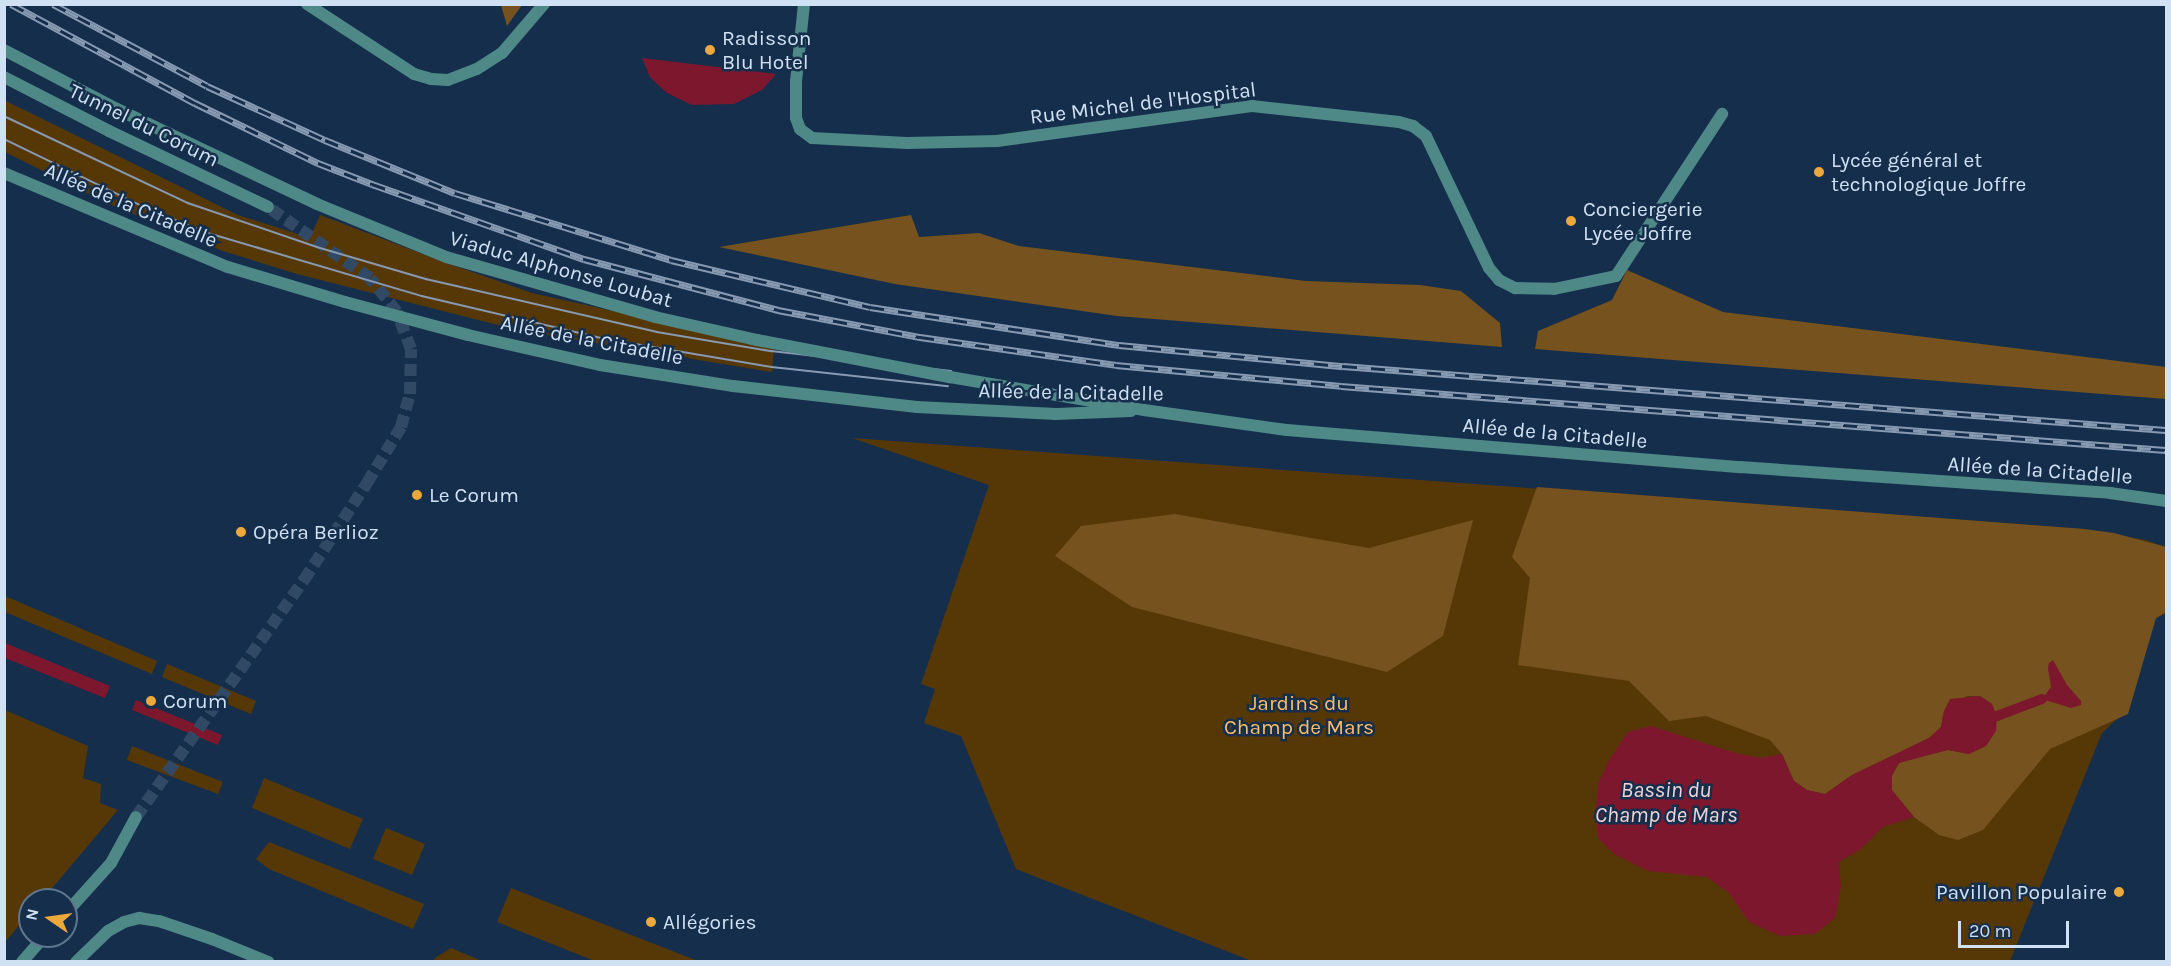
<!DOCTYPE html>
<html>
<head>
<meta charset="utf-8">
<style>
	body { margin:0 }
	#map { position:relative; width:2171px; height:966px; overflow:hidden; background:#152e4c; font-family:Karla,sans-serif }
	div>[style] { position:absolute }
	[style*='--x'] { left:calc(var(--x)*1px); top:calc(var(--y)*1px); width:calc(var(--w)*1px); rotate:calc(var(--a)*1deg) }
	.green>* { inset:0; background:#563807 }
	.forest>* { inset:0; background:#75521e }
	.water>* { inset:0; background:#7d172e }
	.stream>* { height:10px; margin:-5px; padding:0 5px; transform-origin:5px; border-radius:5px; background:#7d172e }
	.tertiary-tunnel>* { height:12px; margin-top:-6px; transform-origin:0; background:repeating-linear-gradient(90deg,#314965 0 12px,transparent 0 18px) }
	.minor>* { height:12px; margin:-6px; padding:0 6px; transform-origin:6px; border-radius:6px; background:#4e8887 }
	.tertiary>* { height:12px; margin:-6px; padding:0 6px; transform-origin:6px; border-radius:6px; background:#4e8887 }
	.tram>* { height:1.5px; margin:-0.75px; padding:0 0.75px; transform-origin:0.75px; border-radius:0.75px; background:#879ab2 }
	.rail>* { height:7px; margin-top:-3.5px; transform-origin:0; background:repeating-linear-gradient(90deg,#152e4c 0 14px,#879ab2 0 28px); box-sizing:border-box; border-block:2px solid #879ab2 }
	.tertiary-bridge>* { height:12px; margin:-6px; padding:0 6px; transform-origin:6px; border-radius:6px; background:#4e8887 }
	.dots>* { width:16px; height:16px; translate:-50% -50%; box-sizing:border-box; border:3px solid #152e4c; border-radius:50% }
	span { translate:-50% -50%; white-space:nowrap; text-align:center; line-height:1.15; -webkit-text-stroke:5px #152e4c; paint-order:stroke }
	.poi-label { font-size:21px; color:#d1e1f4 }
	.left { translate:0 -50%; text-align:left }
	.right { translate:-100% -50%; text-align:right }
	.street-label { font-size:21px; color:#d1e1f4 }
	.park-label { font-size:21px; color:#ffbe61 }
	.water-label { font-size:22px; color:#f1d3d5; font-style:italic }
	.frame { position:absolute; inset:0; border:6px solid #d1e1f4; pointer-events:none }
	.north { position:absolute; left:18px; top:888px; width:60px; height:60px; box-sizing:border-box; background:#152e4c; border:2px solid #60768f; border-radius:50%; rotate:283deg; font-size:16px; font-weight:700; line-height:24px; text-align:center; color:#d1e1f4 }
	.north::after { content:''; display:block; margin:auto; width:21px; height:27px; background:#eda83c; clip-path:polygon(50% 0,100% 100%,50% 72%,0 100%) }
	.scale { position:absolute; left:1958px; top:921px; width:111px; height:27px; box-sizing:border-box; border:3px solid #d1e1f4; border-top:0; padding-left:8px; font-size:18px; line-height:21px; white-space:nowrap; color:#d1e1f4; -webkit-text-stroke:4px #152e4c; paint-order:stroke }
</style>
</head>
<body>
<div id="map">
	<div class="green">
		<div style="clip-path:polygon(4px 100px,238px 215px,310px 238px,320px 215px,441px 261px,532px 293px,774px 347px,772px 372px,522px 331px,297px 274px,223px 251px,107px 203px,5px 152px)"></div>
		<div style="clip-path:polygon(852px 438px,2084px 529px,2145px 540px,2166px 547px,2166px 613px,2155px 619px,2129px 708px,2102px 733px,2010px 961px,1252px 961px,1016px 869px,961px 736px,924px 723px,935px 689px,921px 684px,989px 485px)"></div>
		<div style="clip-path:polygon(5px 596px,157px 661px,152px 674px,5px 612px)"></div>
		<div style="clip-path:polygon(167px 664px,256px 701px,251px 714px,162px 677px)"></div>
		<div style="clip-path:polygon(5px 710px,88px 746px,83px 778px,101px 784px,100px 803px,118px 810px,42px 900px,30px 900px,30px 913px,5px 942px)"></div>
		<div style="clip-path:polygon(132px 746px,223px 782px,218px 794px,127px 760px)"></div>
		<div style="clip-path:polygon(264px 778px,363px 819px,350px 849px,252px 808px)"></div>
		<div style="clip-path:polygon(386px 828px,425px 844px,412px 875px,373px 859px)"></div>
		<div style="clip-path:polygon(269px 842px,424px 904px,413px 929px,269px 869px,256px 859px)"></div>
		<div style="clip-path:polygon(511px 888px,698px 961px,595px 961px,497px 922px)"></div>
		<div style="clip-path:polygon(451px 948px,482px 961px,484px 961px,433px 961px,435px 958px)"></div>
	</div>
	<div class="forest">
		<div style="clip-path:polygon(501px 5px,522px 5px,507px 26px)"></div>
		<div style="clip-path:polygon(911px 215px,919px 237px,979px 233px,1019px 246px,1306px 281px,1420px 285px,1461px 291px,1500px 323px,1502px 347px,1117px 316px,895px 284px,719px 247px)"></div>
		<div style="clip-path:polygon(1627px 270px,1723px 312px,2166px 367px,2166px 399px,1535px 349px,1538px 331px,1612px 300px)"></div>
		<div style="clip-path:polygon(1537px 487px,2084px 529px,2114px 533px,2166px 547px,2166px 612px,2156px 618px,2128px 714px,2050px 749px,1983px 830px,1958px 840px,1939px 835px,1914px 817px,1892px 790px,1891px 776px,1899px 763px,1927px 754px,1948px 750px,1969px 754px,1992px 704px,1980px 696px,1967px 696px,1944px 711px,1941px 727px,1929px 738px,1852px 775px,1825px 794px,1807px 790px,1794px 781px,1782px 754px,1770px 740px,1706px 716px,1669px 721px,1629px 681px,1518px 665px,1530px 578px,1512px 557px)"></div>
		<div style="clip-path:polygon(1175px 514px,1369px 548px,1473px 520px,1443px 636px,1387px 672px,1132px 607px,1055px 556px,1081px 526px)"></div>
	</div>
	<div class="water">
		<div style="clip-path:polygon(642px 58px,776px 74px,762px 90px,734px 104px,692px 105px,667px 93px,658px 85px,650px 77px)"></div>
		<div style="clip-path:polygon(5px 643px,110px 686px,105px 698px,5px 658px)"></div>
		<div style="clip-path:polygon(2053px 660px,2067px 685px,2081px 701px,2081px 705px,2071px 708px,2042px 699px,2051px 687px,2048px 668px,2049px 663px)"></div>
		<div style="clip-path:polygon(1980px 696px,1992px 704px,1997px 716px,1996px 731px,1986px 746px,1969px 754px,1948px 750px,1899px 763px,1892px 776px,1892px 790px,1914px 817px,1883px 827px,1861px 849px,1839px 862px,1841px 887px,1835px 918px,1815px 934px,1780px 936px,1749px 922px,1729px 893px,1707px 877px,1648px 871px,1614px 854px,1598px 838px,1595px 815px,1598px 784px,1609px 760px,1628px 732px,1651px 726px,1739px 754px,1762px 758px,1782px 754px,1794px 781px,1807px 790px,1825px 794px,1852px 775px,1929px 738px,1941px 727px,1944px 711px,1950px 699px)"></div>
		<div style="clip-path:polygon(136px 700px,222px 735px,218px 745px,132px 710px)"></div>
	</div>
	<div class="stream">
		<div style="--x:1997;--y:716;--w:48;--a:-20.7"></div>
	</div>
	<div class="tertiary-tunnel">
		<div style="--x:136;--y:817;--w:291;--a:-54.7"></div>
		<div style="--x:304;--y:580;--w:116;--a:-57"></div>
		<div style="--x:367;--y:483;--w:66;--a:-58.7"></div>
		<div style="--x:401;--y:427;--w:34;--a:-75"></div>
		<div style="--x:410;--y:394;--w:45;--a:-88.7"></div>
		<div style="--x:411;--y:349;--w:40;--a:-111"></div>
		<div style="--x:397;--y:312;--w:43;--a:-128.5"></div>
		<div style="--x:370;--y:278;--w:124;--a:-145.2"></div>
	</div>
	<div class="minor">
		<div style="--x:307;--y:4;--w:128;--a:33.2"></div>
		<div style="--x:414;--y:74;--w:18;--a:16"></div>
		<div style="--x:431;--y:79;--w:17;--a:3"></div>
		<div style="--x:448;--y:80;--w:31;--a:-21"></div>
		<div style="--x:477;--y:69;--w:30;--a:-33"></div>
		<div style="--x:502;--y:53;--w:65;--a:-49.4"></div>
		<div style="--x:804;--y:4;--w:77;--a:95.9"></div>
		<div style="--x:796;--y:81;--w:37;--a:90"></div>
		<div style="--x:796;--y:118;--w:12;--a:70"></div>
		<div style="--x:800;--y:129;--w:15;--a:37"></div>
		<div style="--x:812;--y:138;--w:95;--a:3"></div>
		<div style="--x:907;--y:143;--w:90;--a:-1.3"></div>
		<div style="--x:997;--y:141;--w:257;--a:-7.8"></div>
		<div style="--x:1252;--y:106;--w:148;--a:6.2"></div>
		<div style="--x:1399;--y:122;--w:15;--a:16"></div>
		<div style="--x:1413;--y:126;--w:16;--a:38"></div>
		<div style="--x:1426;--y:136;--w:146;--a:64.5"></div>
		<div style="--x:1489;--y:268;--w:16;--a:50"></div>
		<div style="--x:1499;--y:280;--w:18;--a:27"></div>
		<div style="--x:1515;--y:288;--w:39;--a:1"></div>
		<div style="--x:1554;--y:289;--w:63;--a:-11.8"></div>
		<div style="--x:1616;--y:276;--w:194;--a:-56.8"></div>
		<div style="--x:4;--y:173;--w:243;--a:22.8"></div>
		<div style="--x:228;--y:267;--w:122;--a:16.7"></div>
		<div style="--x:345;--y:302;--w:127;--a:15"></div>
		<div style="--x:468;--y:335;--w:135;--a:12.8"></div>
		<div style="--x:600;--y:365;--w:135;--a:9"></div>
		<div style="--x:733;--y:386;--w:185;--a:6.5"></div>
		<div style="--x:917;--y:407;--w:139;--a:2.9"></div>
		<div style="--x:1056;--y:414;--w:75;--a:-2.3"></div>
		<div style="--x:76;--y:962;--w:45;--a:-44.1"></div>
		<div style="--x:108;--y:931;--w:18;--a:-29"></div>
		<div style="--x:124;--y:922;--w:16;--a:-15"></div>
		<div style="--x:139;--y:918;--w:20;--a:9"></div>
		<div style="--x:159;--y:921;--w:56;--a:18.8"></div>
		<div style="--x:212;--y:939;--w:61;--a:22.3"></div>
	</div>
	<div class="tertiary">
		<div style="--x:4;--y:50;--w:127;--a:27.6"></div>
		<div style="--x:117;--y:109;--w:221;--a:25.4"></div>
		<div style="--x:4;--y:77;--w:118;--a:27.2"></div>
		<div style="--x:109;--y:131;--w:176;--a:25.5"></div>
		<div style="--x:950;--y:377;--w:197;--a:9.7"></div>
		<div style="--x:1144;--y:410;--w:144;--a:8"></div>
		<div style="--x:1287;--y:430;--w:455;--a:4.7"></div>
		<div style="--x:1740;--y:467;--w:371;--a:4"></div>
		<div style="--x:2110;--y:493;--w:57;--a:8.1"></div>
		<div style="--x:66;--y:913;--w:67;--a:-48"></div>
		<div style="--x:111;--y:863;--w:52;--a:-61.5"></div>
		<div style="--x:22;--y:962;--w:35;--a:-49"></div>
	</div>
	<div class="tram">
		<div style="--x:4;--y:116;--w:204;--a:25.3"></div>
		<div style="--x:188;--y:203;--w:136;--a:18.8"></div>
		<div style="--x:317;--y:247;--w:114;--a:16.4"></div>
		<div style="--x:426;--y:279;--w:237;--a:12.9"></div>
		<div style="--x:657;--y:332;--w:116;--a:9.5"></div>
		<div style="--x:771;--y:351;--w:181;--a:6.3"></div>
		<div style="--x:4;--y:139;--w:162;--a:25.9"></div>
		<div style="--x:150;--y:210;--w:62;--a:21.6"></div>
		<div style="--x:208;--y:233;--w:223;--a:16.4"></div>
		<div style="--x:422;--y:296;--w:189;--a:13.2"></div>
		<div style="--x:606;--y:339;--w:168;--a:9.6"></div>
		<div style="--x:772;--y:367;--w:177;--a:6.2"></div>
	</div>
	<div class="rail">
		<div style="--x:11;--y:4;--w:209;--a:28.3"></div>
		<div style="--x:195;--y:103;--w:137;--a:26"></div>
		<div style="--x:318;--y:163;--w:58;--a:21.3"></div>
		<div style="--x:372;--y:184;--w:225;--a:19.5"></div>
		<div style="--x:584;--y:259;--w:201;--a:14.7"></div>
		<div style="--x:778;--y:310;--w:145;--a:10.8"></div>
		<div style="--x:920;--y:337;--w:198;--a:8.1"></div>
		<div style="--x:1116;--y:365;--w:226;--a:5.3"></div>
		<div style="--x:1341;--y:386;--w:827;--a:4.44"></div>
		<div style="--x:53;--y:4;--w:174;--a:28"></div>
		<div style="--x:207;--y:86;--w:130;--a:24.6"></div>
		<div style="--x:325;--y:140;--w:140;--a:22.2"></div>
		<div style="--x:455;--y:193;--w:226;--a:17.2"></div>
		<div style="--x:671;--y:260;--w:204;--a:13.3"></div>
		<div style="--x:870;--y:307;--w:252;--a:8.7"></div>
		<div style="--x:1119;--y:345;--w:225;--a:5.4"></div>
		<div style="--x:1343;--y:366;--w:825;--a:4.45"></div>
	</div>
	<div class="tertiary-bridge">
		<div style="--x:317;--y:204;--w:139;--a:22.3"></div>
		<div style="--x:446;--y:257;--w:217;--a:16"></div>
		<div style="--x:655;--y:317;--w:105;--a:12.7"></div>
		<div style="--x:757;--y:340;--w:197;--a:10.9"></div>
	</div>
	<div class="dots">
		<div style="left:710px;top:50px;background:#eda83c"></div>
		<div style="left:1819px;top:172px;background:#eda83c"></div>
		<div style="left:1571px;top:221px;background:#eda83c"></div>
		<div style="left:417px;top:495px;background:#eda83c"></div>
		<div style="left:241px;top:532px;background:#eda83c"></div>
		<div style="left:151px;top:701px;background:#eda83c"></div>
		<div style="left:2119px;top:892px;background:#eda83c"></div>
		<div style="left:651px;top:922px;background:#eda83c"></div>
	</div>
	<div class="poi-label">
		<span class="left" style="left:722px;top:50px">Radisson<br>Blu Hotel</span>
		<span class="left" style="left:1831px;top:172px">Lycée général et<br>technologique Joffre</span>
		<span class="left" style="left:1583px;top:221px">Conciergerie<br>Lycée Joffre</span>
		<span class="left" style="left:429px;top:495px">Le Corum</span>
		<span class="left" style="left:253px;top:532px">Opéra Berlioz</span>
		<span class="left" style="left:163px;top:701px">Corum</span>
		<span class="right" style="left:2107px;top:892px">Pavillon Populaire</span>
		<span class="left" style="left:663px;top:922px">Allégories</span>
	</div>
	<div class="street-label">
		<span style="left:1143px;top:103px;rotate:-7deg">Rue Michel de l'Hospital</span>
		<span style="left:144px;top:125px;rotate:26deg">Tunnel du Corum</span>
		<span style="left:131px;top:205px;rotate:23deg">Allée de la Citadelle</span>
		<span style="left:561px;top:269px;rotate:16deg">Viaduc Alphonse Loubat</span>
		<span style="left:592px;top:340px;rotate:11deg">Allée de la Citadelle</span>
		<span style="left:1071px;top:392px;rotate:1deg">Allée de la Citadelle</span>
		<span style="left:1555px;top:433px;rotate:5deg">Allée de la Citadelle</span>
		<span style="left:2040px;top:470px;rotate:4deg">Allée de la Citadelle</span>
	</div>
	<div class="park-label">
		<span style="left:1299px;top:715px">Jardins du<br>Champ de Mars</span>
	</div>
	<div class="water-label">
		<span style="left:1666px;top:803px">Bassin du<br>Champ de Mars</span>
	</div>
	<div class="frame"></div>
	<div class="north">N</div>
	<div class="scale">20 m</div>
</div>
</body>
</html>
